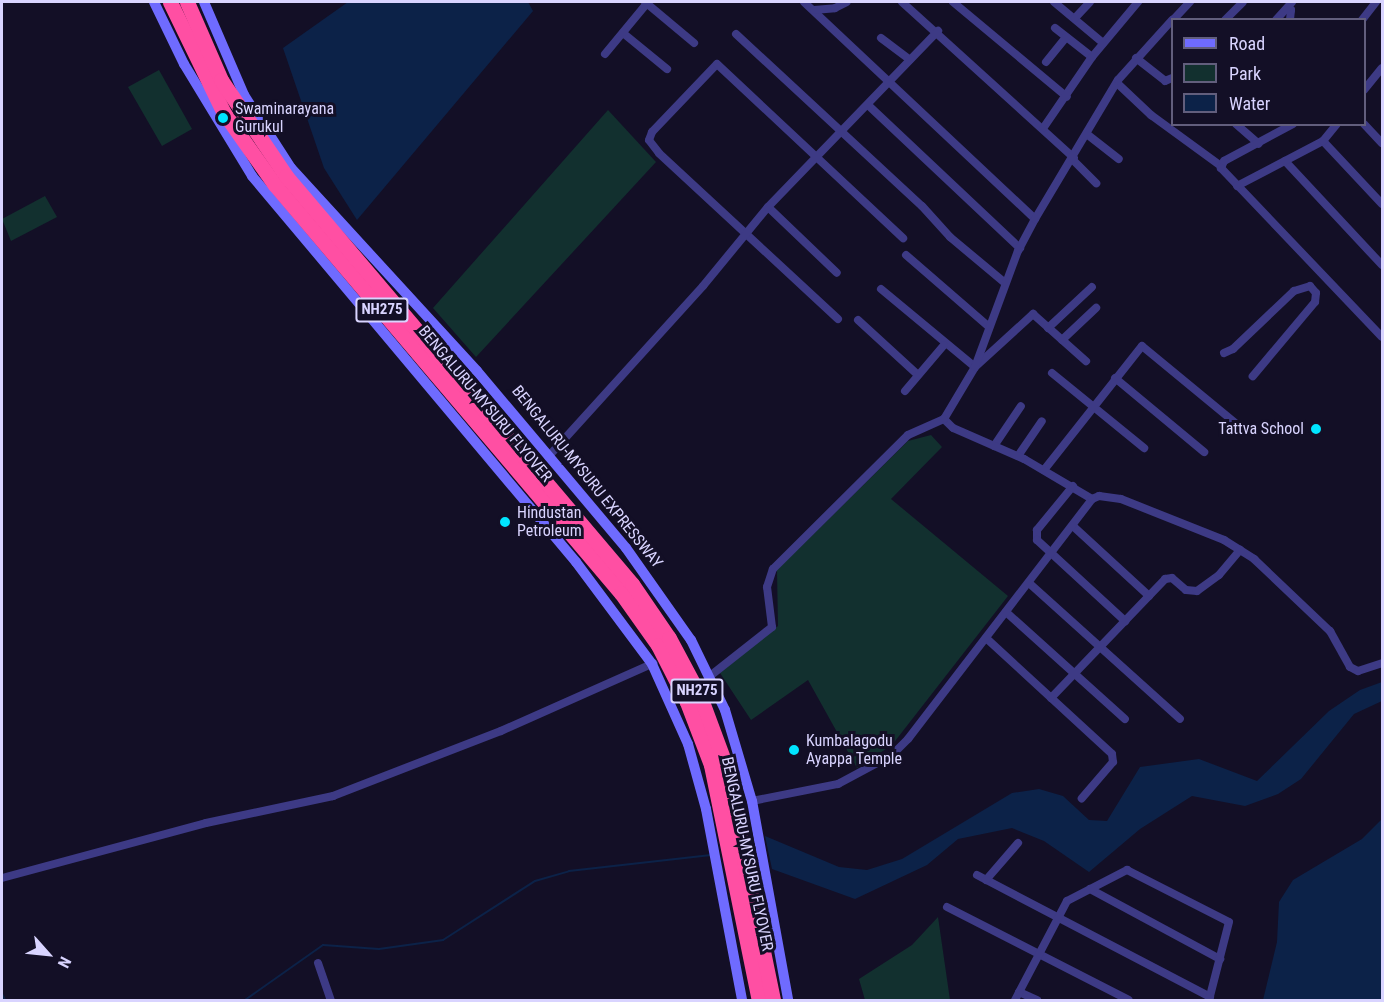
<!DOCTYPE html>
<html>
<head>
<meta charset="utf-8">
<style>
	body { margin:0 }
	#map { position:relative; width:1384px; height:1002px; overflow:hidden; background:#130f26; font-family:"Roboto Condensed",sans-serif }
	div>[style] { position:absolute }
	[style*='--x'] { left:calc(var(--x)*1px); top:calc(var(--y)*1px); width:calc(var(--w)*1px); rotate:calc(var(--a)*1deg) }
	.green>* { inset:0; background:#12302f }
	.water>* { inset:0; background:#0c2248 }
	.stream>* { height:2px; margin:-1px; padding:0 1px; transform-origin:1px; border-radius:1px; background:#0c2248 }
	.street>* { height:8px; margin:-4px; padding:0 4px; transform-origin:4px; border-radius:4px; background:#3d3a85 }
	.secondary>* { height:10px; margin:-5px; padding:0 5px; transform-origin:5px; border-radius:5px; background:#6f6bff }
	.highway>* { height:15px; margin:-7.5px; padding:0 7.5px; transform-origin:7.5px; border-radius:7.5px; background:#ff4fa3 }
	.dots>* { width:16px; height:16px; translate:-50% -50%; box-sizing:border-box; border:3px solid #130f26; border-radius:50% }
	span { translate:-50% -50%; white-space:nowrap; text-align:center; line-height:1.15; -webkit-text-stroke:6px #130f26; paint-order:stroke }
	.shield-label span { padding:2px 4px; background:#130f26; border:2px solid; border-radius:4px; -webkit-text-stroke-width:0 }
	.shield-label { font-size:15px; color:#d9d4ff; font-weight:700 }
	.poi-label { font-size:16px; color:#d9d4ff }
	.left { translate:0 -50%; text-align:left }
	.right { translate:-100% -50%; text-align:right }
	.street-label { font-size:16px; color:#d9d4ff }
	.frame { position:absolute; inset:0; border:3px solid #d9d4ff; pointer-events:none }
	.legend { position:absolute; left:1171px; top:18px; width:195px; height:108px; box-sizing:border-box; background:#130f26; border:2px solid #625e7d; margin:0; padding:8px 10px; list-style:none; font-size:18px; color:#d9d4ff }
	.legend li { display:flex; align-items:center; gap:12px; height:30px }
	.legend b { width:30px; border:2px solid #625e7d }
	.north { position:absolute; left:18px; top:924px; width:60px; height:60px; -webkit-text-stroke:4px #130f26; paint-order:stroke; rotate:117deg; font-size:16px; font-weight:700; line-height:24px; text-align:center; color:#d9d4ff }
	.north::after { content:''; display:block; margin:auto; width:21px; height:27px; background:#d9d4ff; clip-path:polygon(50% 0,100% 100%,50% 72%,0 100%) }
</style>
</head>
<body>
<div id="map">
	<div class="green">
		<div style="clip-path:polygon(159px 70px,192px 129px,162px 146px,128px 87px)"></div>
		<div style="clip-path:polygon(608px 110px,656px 162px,476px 357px,433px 308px)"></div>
		<div style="clip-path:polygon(45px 196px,57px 217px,11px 241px,2px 219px)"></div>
		<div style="clip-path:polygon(931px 435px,942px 447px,891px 499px,1008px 596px,892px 745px,857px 768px,808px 680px,751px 720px,720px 673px,778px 626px,777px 570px,908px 441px)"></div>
		<div style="clip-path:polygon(938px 917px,950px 1000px,865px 1000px,859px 979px,912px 945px)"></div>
	</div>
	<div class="water">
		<div style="clip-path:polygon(348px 2px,528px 2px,533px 11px,357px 220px,324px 168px,283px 48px)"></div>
		<div style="clip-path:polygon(1382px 682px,1382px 701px,1354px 714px,1301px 779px,1278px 794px,1245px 806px,1192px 796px,1140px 829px,1089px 872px,1044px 841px,1012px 828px,958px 839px,927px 865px,855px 899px,772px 869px,765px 836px,839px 867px,867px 870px,902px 859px,1012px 793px,1039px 789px,1063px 796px,1089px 820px,1107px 821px,1140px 767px,1199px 759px,1257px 781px,1329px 711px,1360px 690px)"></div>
		<div style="clip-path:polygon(1382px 819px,1382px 1000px,1263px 1000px,1277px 942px,1279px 902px,1293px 880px,1362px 839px)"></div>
	</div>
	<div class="stream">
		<div style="--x:2;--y:994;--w:7;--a:63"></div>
		<div style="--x:245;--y:1000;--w:95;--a:-35.2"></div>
		<div style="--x:323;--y:945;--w:56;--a:4.1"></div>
		<div style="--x:379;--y:949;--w:65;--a:-8"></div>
		<div style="--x:443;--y:940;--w:109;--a:-32.7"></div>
		<div style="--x:535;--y:881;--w:35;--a:-16"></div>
		<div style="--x:569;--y:871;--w:143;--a:-6.4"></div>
	</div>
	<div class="street">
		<div style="--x:645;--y:2;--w:64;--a:39.9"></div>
		<div style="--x:804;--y:2;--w:317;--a:43.2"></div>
		<div style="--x:902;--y:2;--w:232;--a:42.2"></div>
		<div style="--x:953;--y:2;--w:148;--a:39.8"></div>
		<div style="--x:1054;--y:2;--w:64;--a:39.9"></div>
		<div style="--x:814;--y:10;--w:21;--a:-5"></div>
		<div style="--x:835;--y:8;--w:13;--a:-27"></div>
		<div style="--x:1286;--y:10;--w:5;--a:0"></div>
		<div style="--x:1291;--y:10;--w:10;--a:96"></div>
		<div style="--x:1075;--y:18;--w:22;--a:-47"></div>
		<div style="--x:1173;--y:20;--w:25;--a:-47"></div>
		<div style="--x:1225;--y:20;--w:25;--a:-45"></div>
		<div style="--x:1276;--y:20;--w:24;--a:-48"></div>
		<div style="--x:1362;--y:20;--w:23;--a:-52"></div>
		<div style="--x:1055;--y:28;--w:47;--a:38.1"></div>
		<div style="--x:623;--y:33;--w:57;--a:39.3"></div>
		<div style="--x:736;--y:34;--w:253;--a:42.8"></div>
		<div style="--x:922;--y:206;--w:42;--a:47.9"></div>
		<div style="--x:950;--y:237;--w:72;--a:39.9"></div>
		<div style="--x:881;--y:38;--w:36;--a:37"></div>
		<div style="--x:605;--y:54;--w:67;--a:-50.4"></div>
		<div style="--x:1136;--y:58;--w:37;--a:38"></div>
		<div style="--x:1165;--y:81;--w:8;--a:-23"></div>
		<div style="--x:1046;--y:62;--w:32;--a:-51"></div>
		<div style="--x:1117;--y:83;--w:47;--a:43.3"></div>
		<div style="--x:1151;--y:115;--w:87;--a:36.1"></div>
		<div style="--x:1364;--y:90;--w:28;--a:-51"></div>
		<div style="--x:868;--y:105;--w:209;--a:43.3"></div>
		<div style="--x:1236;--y:124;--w:30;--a:41"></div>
		<div style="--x:1293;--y:124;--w:78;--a:151.8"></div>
		<div style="--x:1224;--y:161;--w:8;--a:113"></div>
		<div style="--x:1221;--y:168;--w:233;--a:46.4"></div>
		<div style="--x:1364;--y:124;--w:26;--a:47"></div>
		<div style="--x:1044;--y:127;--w:85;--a:-55.6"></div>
		<div style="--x:1092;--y:57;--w:72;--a:-50.1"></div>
		<div style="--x:1088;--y:135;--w:39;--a:38"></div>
		<div style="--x:1323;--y:141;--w:86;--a:46.9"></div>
		<div style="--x:1073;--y:160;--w:33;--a:45"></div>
		<div style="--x:1285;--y:161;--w:142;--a:47"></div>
		<div style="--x:1237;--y:186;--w:97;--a:-27.6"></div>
		<div style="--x:1323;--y:141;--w:22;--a:-51"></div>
		<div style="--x:768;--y:207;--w:95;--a:43.7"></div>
		<div style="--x:906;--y:255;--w:110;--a:40.9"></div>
		<div style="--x:881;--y:289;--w:122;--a:39.7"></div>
		<div style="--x:975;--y:367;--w:79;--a:-42.4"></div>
		<div style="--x:1033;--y:314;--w:71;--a:41.6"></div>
		<div style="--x:838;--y:319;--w:244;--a:-137.2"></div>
		<div style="--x:659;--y:153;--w:16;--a:-128"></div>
		<div style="--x:649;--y:140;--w:9;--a:-69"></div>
		<div style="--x:652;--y:132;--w:94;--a:-46.3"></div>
		<div style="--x:717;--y:64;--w:255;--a:43.1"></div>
		<div style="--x:858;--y:320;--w:81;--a:42.5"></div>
		<div style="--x:1048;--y:328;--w:60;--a:-43"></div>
		<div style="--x:1062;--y:340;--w:47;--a:-43.3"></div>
		<div style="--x:1224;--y:353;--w:10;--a:-24"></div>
		<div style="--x:1233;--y:349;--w:84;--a:-43.6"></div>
		<div style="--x:1294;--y:291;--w:17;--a:-17"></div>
		<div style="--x:1310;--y:286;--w:9;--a:49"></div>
		<div style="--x:1316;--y:293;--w:9;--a:96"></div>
		<div style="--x:1315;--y:302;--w:97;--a:130"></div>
		<div style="--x:1052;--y:373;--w:119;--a:39.2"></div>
		<div style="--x:1115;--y:378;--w:116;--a:39.7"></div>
		<div style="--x:905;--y:391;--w:60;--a:-49.7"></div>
		<div style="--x:994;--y:446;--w:48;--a:-56"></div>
		<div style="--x:1018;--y:456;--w:42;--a:-55.6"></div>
		<div style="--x:548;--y:457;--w:231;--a:-47.8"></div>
		<div style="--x:703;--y:286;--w:102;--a:-50.6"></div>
		<div style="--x:768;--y:207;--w:245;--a:-46"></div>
		<div style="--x:1044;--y:470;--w:158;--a:-51.7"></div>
		<div style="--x:1142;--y:346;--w:134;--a:39.5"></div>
		<div style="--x:1073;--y:486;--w:57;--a:129.3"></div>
		<div style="--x:1037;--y:530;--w:10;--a:90"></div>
		<div style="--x:1037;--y:540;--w:120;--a:42.6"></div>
		<div style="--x:1092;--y:499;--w:79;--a:-149.5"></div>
		<div style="--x:1024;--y:459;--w:77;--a:-156.4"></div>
		<div style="--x:953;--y:428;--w:13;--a:-135"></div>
		<div style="--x:944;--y:419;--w:61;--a:-59.2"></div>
		<div style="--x:975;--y:367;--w:124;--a:-69.7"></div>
		<div style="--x:1018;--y:251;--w:36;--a:-62"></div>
		<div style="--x:1035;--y:219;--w:162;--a:-59.2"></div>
		<div style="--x:1118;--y:80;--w:81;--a:-48"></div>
		<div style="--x:1074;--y:527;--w:102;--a:42.6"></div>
		<div style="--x:1029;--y:583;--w:203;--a:42"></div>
		<div style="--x:1006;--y:612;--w:160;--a:42"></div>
		<div style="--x:986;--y:638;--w:171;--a:42.6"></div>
		<div style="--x:1112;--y:754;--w:8;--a:83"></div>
		<div style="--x:1113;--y:762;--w:48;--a:130.7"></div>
		<div style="--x:710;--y:676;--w:79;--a:-38.3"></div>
		<div style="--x:772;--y:627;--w:40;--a:-97.1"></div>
		<div style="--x:767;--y:587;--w:19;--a:-72"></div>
		<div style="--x:773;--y:569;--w:190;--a:-44.8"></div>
		<div style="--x:908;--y:435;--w:39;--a:-24"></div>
		<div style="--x:1051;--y:698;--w:165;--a:-46.2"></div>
		<div style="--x:1165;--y:579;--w:7;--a:-8"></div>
		<div style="--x:1172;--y:578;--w:18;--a:41"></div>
		<div style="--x:1186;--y:590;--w:11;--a:5"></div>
		<div style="--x:1197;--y:591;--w:27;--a:-36"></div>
		<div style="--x:1219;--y:575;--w:33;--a:-50"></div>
		<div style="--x:752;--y:801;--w:88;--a:-11.2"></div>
		<div style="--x:838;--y:784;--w:61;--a:-28.2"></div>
		<div style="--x:892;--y:755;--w:23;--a:-45"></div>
		<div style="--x:908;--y:739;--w:302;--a:-52.5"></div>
		<div style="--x:1092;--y:499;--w:8;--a:-23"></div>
		<div style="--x:1099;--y:496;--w:22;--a:8"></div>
		<div style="--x:1121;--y:499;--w:111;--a:21.7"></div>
		<div style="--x:1224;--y:540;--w:36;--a:32"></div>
		<div style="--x:1254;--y:559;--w:105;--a:43.5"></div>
		<div style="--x:1330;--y:631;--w:41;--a:60.9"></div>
		<div style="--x:1350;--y:667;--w:9;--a:27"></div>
		<div style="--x:1358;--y:671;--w:25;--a:-18"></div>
		<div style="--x:977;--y:875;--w:263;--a:27.6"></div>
		<div style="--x:2;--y:878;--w:211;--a:-15.1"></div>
		<div style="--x:206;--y:823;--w:130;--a:-12"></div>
		<div style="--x:333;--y:796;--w:180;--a:-21.2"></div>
		<div style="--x:501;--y:731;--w:167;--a:-24"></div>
		<div style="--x:986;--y:880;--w:49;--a:-49.1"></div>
		<div style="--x:1090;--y:889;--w:148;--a:28.3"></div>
		<div style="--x:947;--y:907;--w:204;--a:27.1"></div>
		<div style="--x:318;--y:963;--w:39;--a:71"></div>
		<div style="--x:1019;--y:992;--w:20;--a:24"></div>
		<div style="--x:1015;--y:1000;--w:112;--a:-62.3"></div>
		<div style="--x:1067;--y:901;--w:68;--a:-27.3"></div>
		<div style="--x:1127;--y:870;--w:114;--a:27"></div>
		<div style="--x:1229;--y:922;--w:81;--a:104.4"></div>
	</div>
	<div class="secondary">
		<div style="--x:154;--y:2;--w:69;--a:64.2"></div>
		<div style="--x:184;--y:64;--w:131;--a:58.7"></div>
		<div style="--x:252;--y:176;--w:504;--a:49.99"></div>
		<div style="--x:576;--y:562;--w:127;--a:53.3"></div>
		<div style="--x:652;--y:664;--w:88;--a:65.8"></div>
		<div style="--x:688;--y:744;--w:67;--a:74.5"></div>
		<div style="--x:706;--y:809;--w:194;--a:79.3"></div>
		<div style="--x:204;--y:2;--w:101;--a:66.7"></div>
		<div style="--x:244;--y:95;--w:87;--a:57.2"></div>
		<div style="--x:291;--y:168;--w:275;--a:47.5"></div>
		<div style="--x:477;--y:371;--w:231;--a:49.9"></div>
		<div style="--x:626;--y:548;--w:113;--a:54.8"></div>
		<div style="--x:691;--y:640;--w:78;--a:64.1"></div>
		<div style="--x:725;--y:710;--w:95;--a:73.5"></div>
		<div style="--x:752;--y:801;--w:202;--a:79.7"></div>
	</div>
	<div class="highway">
		<div style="--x:170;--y:2;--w:123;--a:64.1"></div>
		<div style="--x:224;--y:113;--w:88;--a:54.7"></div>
		<div style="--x:275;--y:185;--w:535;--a:49.7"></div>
		<div style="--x:621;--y:593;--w:64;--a:54.6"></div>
		<div style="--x:658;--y:645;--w:64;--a:63"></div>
		<div style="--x:687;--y:702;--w:67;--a:69.1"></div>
		<div style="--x:711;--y:765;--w:240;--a:78.5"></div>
		<div style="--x:187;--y:2;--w:85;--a:66.4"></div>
		<div style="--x:221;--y:80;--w:116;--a:55.9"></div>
		<div style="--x:286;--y:176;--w:535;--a:49.7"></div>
		<div style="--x:632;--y:584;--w:65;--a:55.6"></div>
		<div style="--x:669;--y:638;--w:66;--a:61.9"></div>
		<div style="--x:700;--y:696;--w:69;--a:69.7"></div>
		<div style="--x:724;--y:761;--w:244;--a:78.4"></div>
	</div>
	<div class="dots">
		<div style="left:223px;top:118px;background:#00e5ff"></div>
		<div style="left:1316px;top:429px;background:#00e5ff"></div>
		<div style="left:505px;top:522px;background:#00e5ff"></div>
		<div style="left:794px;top:750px;background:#00e5ff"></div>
	</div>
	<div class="shield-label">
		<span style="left:382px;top:310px">NH275</span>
		<span style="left:697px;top:691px">NH275</span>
	</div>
	<div class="poi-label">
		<span class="left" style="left:235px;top:118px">Swaminarayana<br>Gurukul</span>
		<span class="right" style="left:1304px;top:429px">Tattva School</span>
		<span class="left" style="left:517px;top:522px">Hindustan<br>Petroleum</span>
		<span class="left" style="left:806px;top:750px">Kumbalagodu<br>Ayappa Temple</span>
	</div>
	<div class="street-label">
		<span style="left:485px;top:404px;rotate:50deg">BENGALURU-MYSURU FLYOVER</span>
		<span style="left:587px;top:477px;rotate:51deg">BENGALURU-MYSURU EXPRESSWAY</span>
		<span style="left:747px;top:854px;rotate:78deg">BENGALURU-MYSURU FLYOVER</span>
	</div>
	<div class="frame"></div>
	<ul class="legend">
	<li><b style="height:8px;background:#6f6bff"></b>Road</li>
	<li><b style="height:16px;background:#12302f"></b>Park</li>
	<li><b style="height:16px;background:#0c2248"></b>Water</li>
	</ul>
	<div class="north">N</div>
</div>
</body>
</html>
